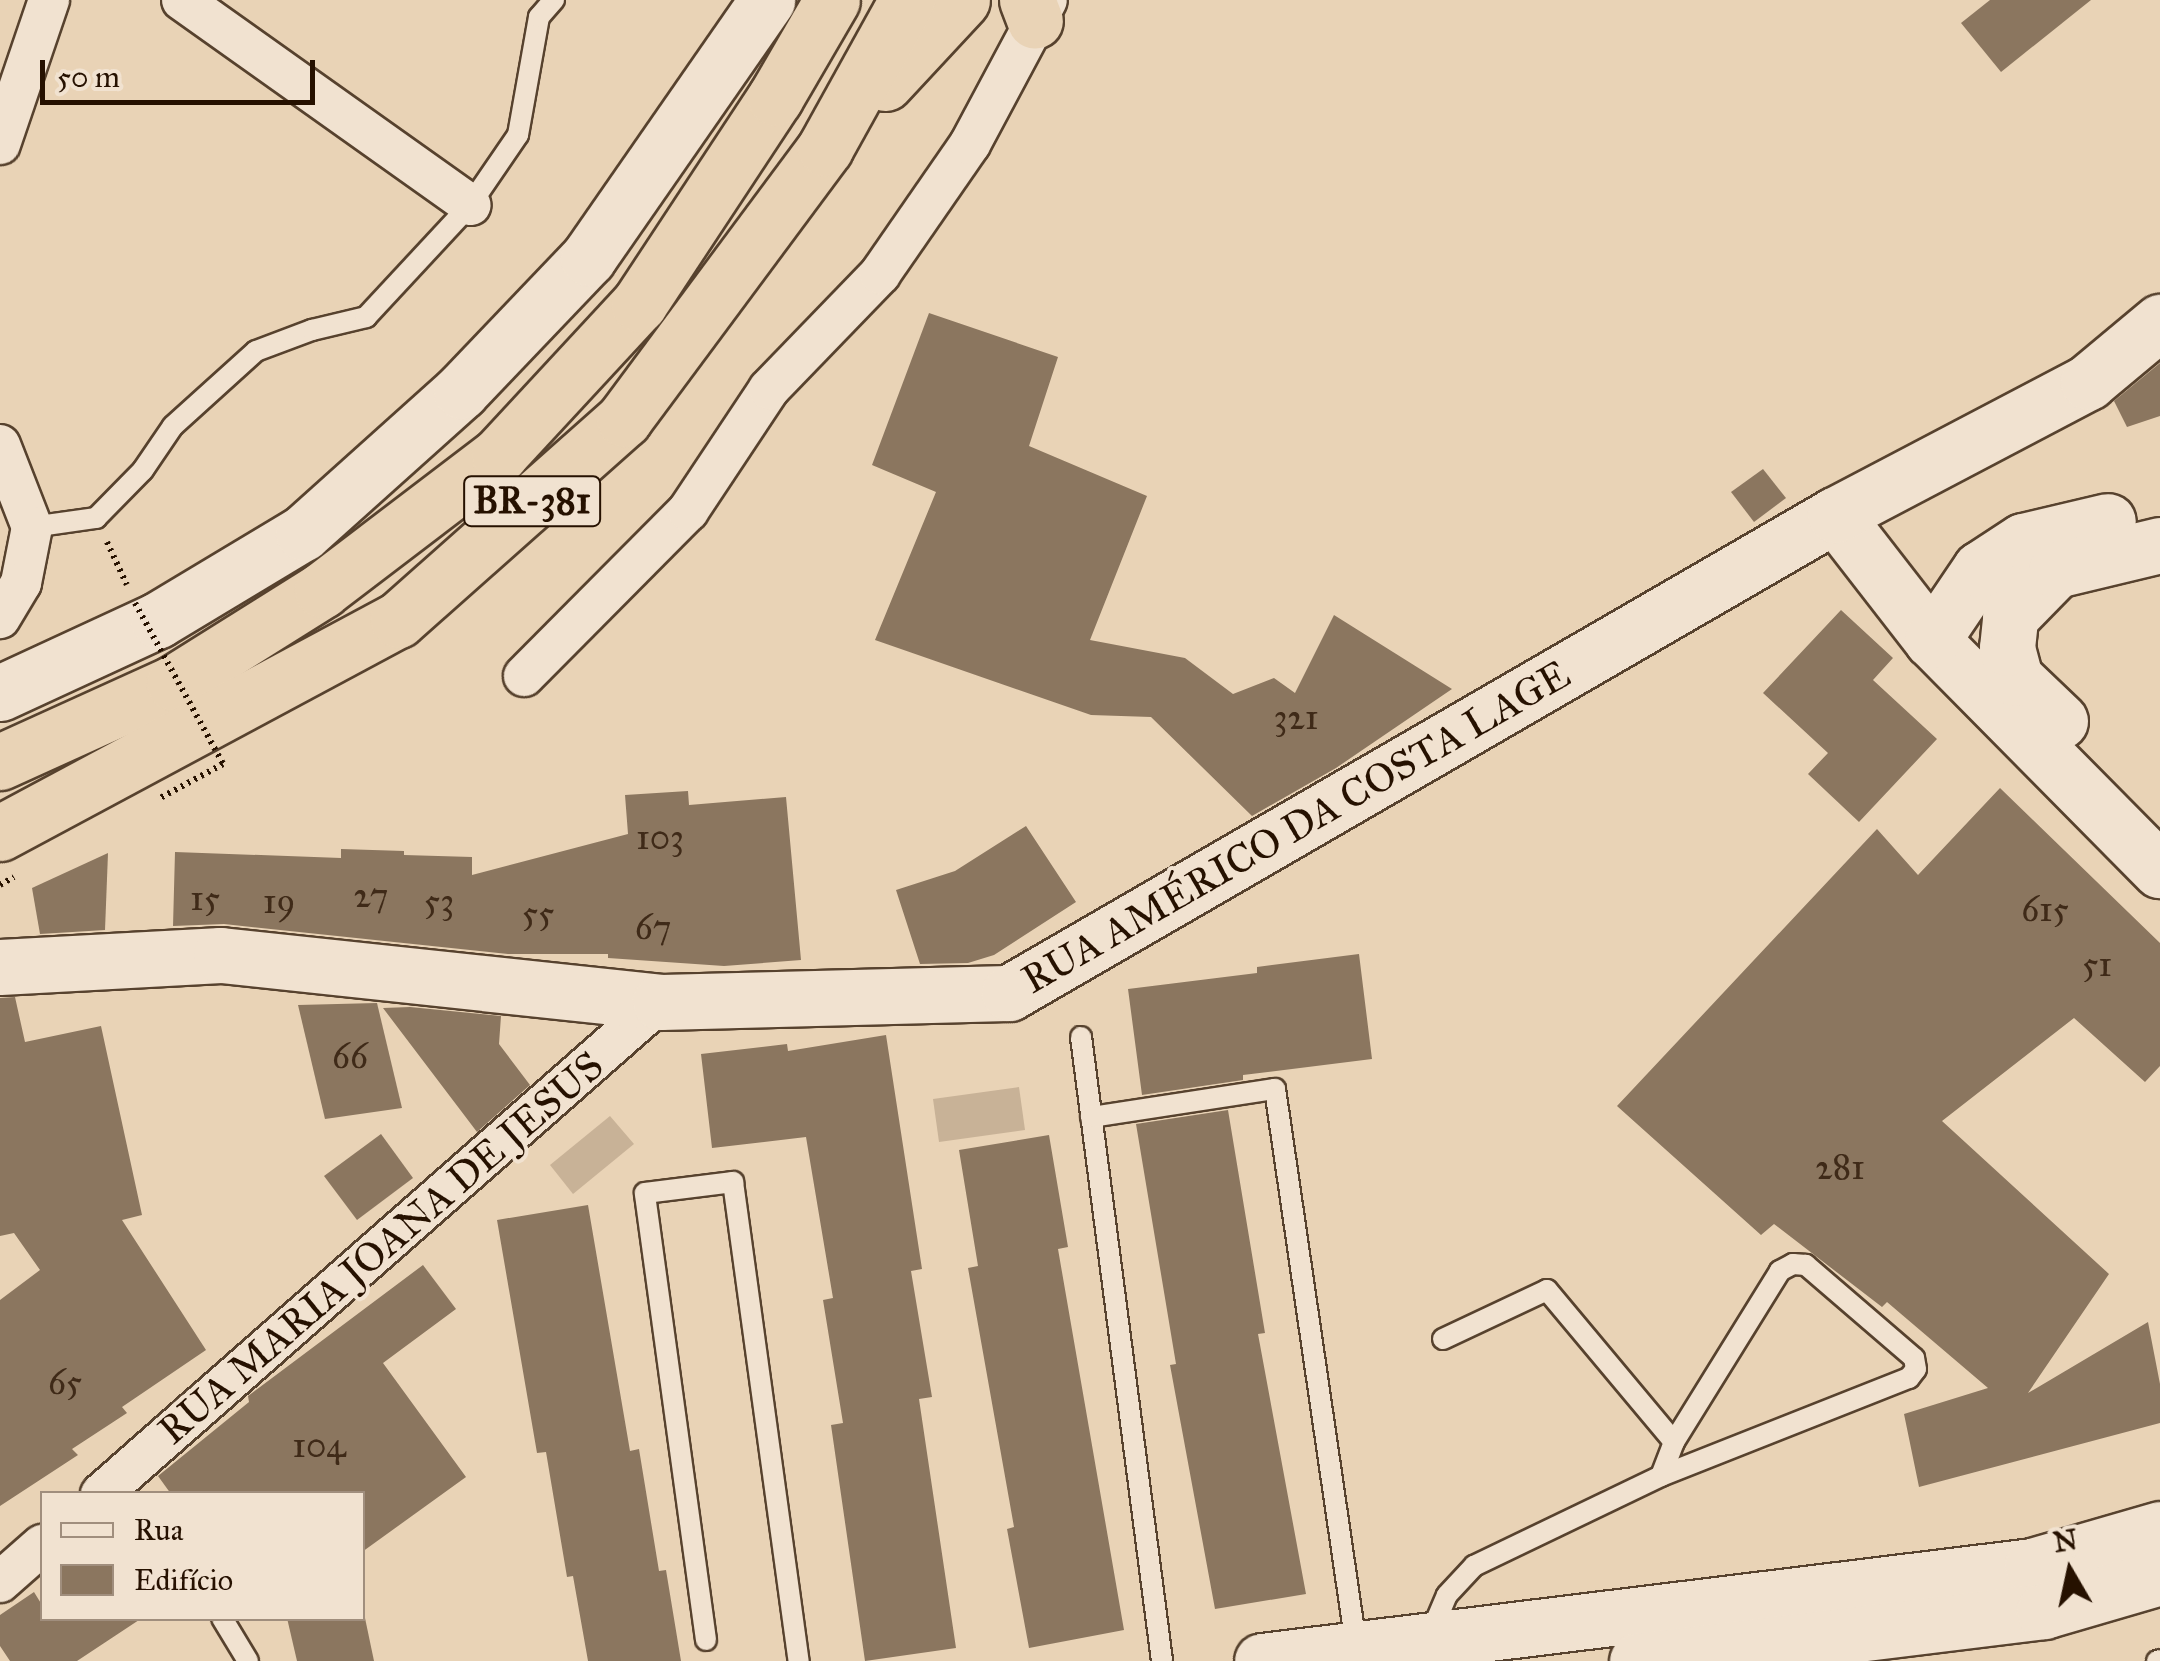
<!DOCTYPE html>
<html>
<head>
<meta charset="utf-8">
<style>
	body { margin:0 }
	#map { position:relative; width:2160px; height:1661px; overflow:hidden; background:#e9d3b6; font-family:"IM FELL Great Primer",serif }
	div>[style] { position:absolute }
	[style*='--x'] { left:calc(var(--x)*1px); top:calc(var(--y)*1px); width:calc(var(--w)*1px); rotate:calc(var(--a)*1deg) }
	.green>* { inset:0; background:#c8b297 }
	.building>* { inset:0; background:#8b765f }
	.path>* { height:6px; margin-top:-3px; transform-origin:0; background:repeating-linear-gradient(90deg,#261100 0 2.5px,transparent 0 7.5px) }
	.roads { filter:drop-shadow(2px 0 #57422e) drop-shadow(-2px 0 #57422e) drop-shadow(0 2px #57422e) drop-shadow(0 -2px #57422e) }
	.lane>* { height:20px; margin:-10px; padding:0 10px; transform-origin:10px; border-radius:10px; background:#f1e2d0 }
	.street>* { height:40px; margin:-20px; padding:0 20px; transform-origin:20px; border-radius:20px; background:#f1e2d0 }
	.secondary>* { height:55px; margin:-27.5px; padding:0 27.5px; transform-origin:27.5px; border-radius:27.5px; background:#f1e2d0 }
	.highway>* { height:55px; margin:-27.5px; padding:0 27.5px; transform-origin:27.5px; border-radius:27.5px; background:#e9d3b6 }
	.path-bridge>* { height:6px; margin-top:-3px; transform-origin:0; background:repeating-linear-gradient(90deg,#261100 0 2.5px,transparent 0 7.5px) }
	span { translate:-50% -50%; white-space:nowrap; text-align:center; line-height:1.15; -webkit-text-stroke:8px #f1e2d0; paint-order:stroke }
	.number-label { font-size:35px; color:#3f2a18 }
	.number-label span { -webkit-text-stroke-width:0 }
	.shield-label span { padding:2px 8px; background:#f1e2d0; border:2px solid; border-radius:8px; -webkit-text-stroke-width:0 }
	.shield-label { font-size:38px; color:#261100; font-weight:700 }
	.street-label { font-size:40px; color:#261100 }
	.legend { position:absolute; left:40px; top:1491px; width:325px; height:130px; box-sizing:border-box; background:#f1e2d0; border:2px solid #a08e7d; margin:0; padding:12px 18px; list-style:none; font-size:30px; color:#261100 }
	.legend li { display:flex; align-items:center; gap:20px; height:50px }
	.legend b { width:50px; border:2px solid #a08e7d }
	.north { position:absolute; left:2020px; top:1521px; width:100px; height:100px; -webkit-text-stroke:8px #f1e2d0; paint-order:stroke; rotate:351deg; font-size:28px; font-weight:700; line-height:40px; text-align:center; color:#261100 }
	.north::after { content:''; display:block; margin:auto; width:35px; height:45px; background:#261100; clip-path:polygon(50% 0,100% 100%,50% 72%,0 100%) }
	.scale { position:absolute; left:40px; top:60px; width:275px; height:45px; box-sizing:border-box; border:5px solid #261100; border-top:0; padding-left:12px; font-size:30px; line-height:35px; white-space:nowrap; color:#261100; -webkit-text-stroke:8px #f1e2d0; paint-order:stroke }
</style>
</head>
<body>
<div id="map">
	<div class="green">
		<div style="clip-path:polygon(1019px 1087px,1025px 1130px,939px 1142px,933px 1099px)"></div>
		<div style="clip-path:polygon(610px 1116px,634px 1144px,573px 1194px,550px 1165px)"></div>
	</div>
	<div class="building">
		<div style="clip-path:polygon(1990px 0,2091px 0,2001px 72px,1961px 23px)"></div>
		<div style="clip-path:polygon(929px 313px,1058px 357px,1029px 446px,1147px 496px,1090px 640px,1185px 658px,1233px 694px,1274px 678px,1295px 693px,1334px 615px,1452px 689px,1336px 768px,1252px 816px,1151px 717px,1091px 715px,875px 640px,936px 492px,872px 465px)"></div>
		<div style="clip-path:polygon(2160px 363px,2160px 416px,2127px 427px,2114px 401px)"></div>
		<div style="clip-path:polygon(1763px 469px,1786px 498px,1754px 522px,1731px 492px)"></div>
		<div style="clip-path:polygon(1841px 610px,1893px 658px,1873px 680px,1937px 739px,1859px 822px,1808px 774px,1828px 753px,1763px 693px)"></div>
		<div style="clip-path:polygon(2000px 788px,2160px 943px,2160px 1066px,2145px 1082px,2074px 1018px,1942px 1121px,2109px 1274px,2028px 1393px,2148px 1322px,2160px 1384px,2160px 1423px,1919px 1487px,1904px 1414px,1988px 1388px,1887px 1302px,1882px 1307px,1774px 1224px,1761px 1235px,1617px 1106px,1877px 829px,1918px 875px)"></div>
		<div style="clip-path:polygon(688px 791px,689px 805px,786px 797px,801px 960px,724px 966px,608px 958px,608px 954px,508px 954px,224px 924px,173px 926px,175px 852px,341px 858px,341px 849px,404px 851px,404px 855px,472px 857px,472px 875px,628px 834px,625px 795px)"></div>
		<div style="clip-path:polygon(1026px 826px,1076px 902px,994px 955px,968px 963px,920px 964px,896px 890px,955px 871px)"></div>
		<div style="clip-path:polygon(108px 853px,105px 930px,40px 934px,32px 888px)"></div>
		<div style="clip-path:polygon(1359px 954px,1372px 1059px,1243px 1075px,1243px 1080px,1142px 1095px,1128px 989px,1257px 973px,1257px 967px)"></div>
		<div style="clip-path:polygon(15px 997px,25px 1042px,101px 1026px,142px 1215px,122px 1220px,206px 1350px,122px 1407px,127px 1413px,72px 1449px,78px 1455px,0 1506px,0 1300px,40px 1270px,14px 1233px,0 1236px,0 998px)"></div>
		<div style="clip-path:polygon(377px 1003px,402px 1108px,325px 1119px,298px 1005px)"></div>
		<div style="clip-path:polygon(410px 1007px,501px 1016px,499px 1044px,530px 1085px,477px 1132px,383px 1008px)"></div>
		<div style="clip-path:polygon(886px 1035px,922px 1269px,911px 1271px,932px 1397px,919px 1399px,956px 1648px,865px 1661px,831px 1425px,843px 1423px,823px 1300px,833px 1298px,806px 1137px,712px 1148px,701px 1054px,787px 1044px,788px 1051px)"></div>
		<div style="clip-path:polygon(1228px 1110px,1265px 1333px,1258px 1334px,1306px 1594px,1215px 1609px,1170px 1365px,1176px 1364px,1136px 1124px)"></div>
		<div style="clip-path:polygon(381px 1134px,413px 1178px,357px 1220px,324px 1176px)"></div>
		<div style="clip-path:polygon(1049px 1135px,1068px 1247px,1058px 1249px,1124px 1630px,1029px 1648px,1007px 1529px,1014px 1527px,968px 1268px,978px 1266px,959px 1150px)"></div>
		<div style="clip-path:polygon(588px 1205px,630px 1451px,639px 1449px,659px 1571px,666px 1570px,681px 1661px,588px 1661px,573px 1576px,567px 1577px,546px 1452px,537px 1453px,497px 1220px)"></div>
		<div style="clip-path:polygon(423px 1265px,456px 1309px,383px 1363px,466px 1477px,362px 1552px,362px 1494px,171px 1494px,158px 1476px,249px 1402px,248px 1396px)"></div>
		<div style="clip-path:polygon(34px 1592px,42px 1605px,42px 1618px,142px 1618px,77px 1661px,10px 1661px,0 1646px,0 1615px)"></div>
		<div style="clip-path:polygon(287px 1618px,365px 1618px,374px 1661px,297px 1661px)"></div>
	</div>
	<div class="path">
		<div style="--x:107;--y:542;--w:47;--a:65.1"></div>
		<div style="--x:0;--y:885;--w:16;--a:-30"></div>
	</div>
	<div class="roads">
		<div class="lane">
			<div style="--x:32;--y:527;--w:65;--a:-8"></div>
			<div style="--x:96;--y:518;--w:67;--a:-45.6"></div>
			<div style="--x:143;--y:470;--w:53;--a:-55.7"></div>
			<div style="--x:173;--y:426;--w:112;--a:-42.1"></div>
			<div style="--x:256;--y:351;--w:60;--a:-20.6"></div>
			<div style="--x:312;--y:330;--w:56;--a:-13.5"></div>
			<div style="--x:366;--y:317;--w:153;--a:-47.1"></div>
			<div style="--x:470;--y:205;--w:85;--a:-55.6"></div>
			<div style="--x:518;--y:135;--w:120;--a:-79.9"></div>
			<div style="--x:539;--y:17;--w:23;--a:-49"></div>
			<div style="--x:1081;--y:1037;--w:629;--a:82.6"></div>
			<div style="--x:1091;--y:1117;--w:186;--a:-8.7"></div>
			<div style="--x:1275;--y:1089;--w:562;--a:81.71"></div>
			<div style="--x:1443;--y:1339;--w:115;--a:-25.2"></div>
			<div style="--x:1547;--y:1290;--w:198;--a:50.1"></div>
			<div style="--x:222;--y:1618;--w:50;--a:58.8"></div>
			<div style="--x:1430;--y:1635;--w:43;--a:-67"></div>
			<div style="--x:1447;--y:1595;--w:40;--a:-47"></div>
			<div style="--x:1474;--y:1566;--w:208;--a:-25.7"></div>
			<div style="--x:1661;--y:1476;--w:267;--a:-21.6"></div>
			<div style="--x:1909;--y:1378;--w:11;--a:-52"></div>
			<div style="--x:1916;--y:1369;--w:11;--a:-100"></div>
			<div style="--x:1914;--y:1358;--w:143;--a:-139.3"></div>
			<div style="--x:1806;--y:1265;--w:13;--a:-176"></div>
			<div style="--x:1793;--y:1264;--w:15;--a:152"></div>
			<div style="--x:1780;--y:1271;--w:201;--a:121.8"></div>
			<div style="--x:1674;--y:1442;--w:36;--a:111"></div>
			<div style="--x:706;--y:1640;--w:451;--a:-97.8"></div>
			<div style="--x:645;--y:1193;--w:89;--a:-7.1"></div>
			<div style="--x:733;--y:1182;--w:484;--a:82.2"></div>
			<div style="--x:2157;--y:1661;--w:3;--a:-18"></div>
		</div>
		<div class="street">
			<div style="--x:182;--y:0;--w:354;--a:35.4"></div>
			<div style="--x:0;--y:144;--w:152;--a:-71.2"></div>
			<div style="--x:0;--y:445;--w:88;--a:68.7"></div>
			<div style="--x:32;--y:527;--w:57;--a:101.1"></div>
			<div style="--x:21;--y:583;--w:41;--a:121"></div>
			<div style="--x:524;--y:676;--w:233;--a:-45.2"></div>
			<div style="--x:688;--y:511;--w:146;--a:-56.4"></div>
			<div style="--x:769;--y:389;--w:160;--a:-46"></div>
			<div style="--x:880;--y:274;--w:158;--a:-55.3"></div>
			<div style="--x:970;--y:144;--w:163;--a:-61.9"></div>
			<div style="--x:101;--y:1494;--w:745;--a:-41.35"></div>
			<div style="--x:0;--y:1582;--w:56;--a:-41.4"></div>
		</div>
		<div class="secondary">
			<div style="--x:1835;--y:515;--w:158;--a:52.2"></div>
			<div style="--x:1932;--y:640;--w:324;--a:45.3"></div>
			<div style="--x:1932;--y:640;--w:86;--a:-55.9"></div>
			<div style="--x:1980;--y:569;--w:51;--a:-33.1"></div>
			<div style="--x:2023;--y:541;--w:87;--a:-13.2"></div>
			<div style="--x:0;--y:693;--w:174;--a:-24.8"></div>
			<div style="--x:158;--y:620;--w:169;--a:-31"></div>
			<div style="--x:303;--y:533;--w:212;--a:-41.9"></div>
			<div style="--x:461;--y:391;--w:184;--a:-46.3"></div>
			<div style="--x:588;--y:258;--w:314;--a:-55.2"></div>
			<div style="--x:2060;--y:721;--w:62;--a:-136.3"></div>
			<div style="--x:2015;--y:678;--w:31;--a:-105"></div>
			<div style="--x:2007;--y:648;--w:31;--a:-84"></div>
			<div style="--x:2010;--y:617;--w:66;--a:-45.6"></div>
			<div style="--x:2056;--y:570;--w:107;--a:-13.5"></div>
			<div style="--x:0;--y:967;--w:221;--a:-3.1"></div>
			<div style="--x:221;--y:955;--w:442;--a:6.1"></div>
			<div style="--x:660;--y:1002;--w:349;--a:-1.5"></div>
			<div style="--x:1009;--y:993;--w:954;--a:-30.06"></div>
			<div style="--x:1835;--y:515;--w:286;--a:-27.7"></div>
			<div style="--x:2088;--y:382;--w:94;--a:-39.8"></div>
			<div style="--x:1262;--y:1661;--w:776;--a:-7.03"></div>
			<div style="--x:2032;--y:1566;--w:133;--a:-16.1"></div>
			<div style="--x:1637;--y:1661;--w:410;--a:-7"></div>
			<div style="--x:2044;--y:1611;--w:121;--a:-16.3"></div>
		</div>
		<div class="highway">
			<div style="--x:1027;--y:0;--w:22;--a:69"></div>
			<div style="--x:885;--y:83;--w:113;--a:-47.1"></div>
			<div style="--x:0;--y:762;--w:191;--a:-24.4"></div>
			<div style="--x:174;--y:683;--w:175;--a:-32.1"></div>
			<div style="--x:322;--y:590;--w:223;--a:-37.3"></div>
			<div style="--x:499;--y:455;--w:206;--a:-47.2"></div>
			<div style="--x:639;--y:304;--w:247;--a:-56.6"></div>
			<div style="--x:775;--y:98;--w:113;--a:-59.8"></div>
			<div style="--x:0;--y:833;--w:451;--a:-28.2"></div>
			<div style="--x:398;--y:620;--w:302;--a:-41.6"></div>
			<div style="--x:624;--y:419;--w:337;--a:-53.4"></div>
			<div style="--x:825;--y:148;--w:169;--a:-61"></div>
		</div>
	</div>
	<div class="path-bridge">
		<div style="--x:135;--y:603;--w:183;--a:61.3"></div>
		<div style="--x:223;--y:764;--w:72;--a:151.6"></div>
	</div>
	<div class="number-label">
		<span style="left:1296px;top:718px">321</span>
		<span style="left:660px;top:838px">103</span>
		<span style="left:371px;top:896px">27</span>
		<span style="left:205px;top:899px">15</span>
		<span style="left:279px;top:902px">19</span>
		<span style="left:439px;top:902px">53</span>
		<span style="left:2045px;top:910px">615</span>
		<span style="left:538px;top:914px">55</span>
		<span style="left:653px;top:928px">67</span>
		<span style="left:2097px;top:965px">51</span>
		<span style="left:350px;top:1057px">66</span>
		<span style="left:1840px;top:1168px">281</span>
		<span style="left:65px;top:1383px">65</span>
		<span style="left:319px;top:1446px">104</span>
	</div>
	<div class="shield-label">
		<span style="left:532px;top:501px">BR-381</span>
	</div>
	<div class="street-label">
		<span style="left:1296px;top:827px;rotate:-30deg">RUA AMÉRICO DA COSTA LAGE</span>
		<span style="left:381px;top:1248px;rotate:-41deg">RUA MARIA JOANA DE JESUS</span>
	</div>
	<ul class="legend">
	<li><b style="height:12px;background:#f1e2d0"></b>Rua</li>
	<li><b style="height:28px;background:#8b765f"></b>Edifício</li>
	</ul>
	<div class="north">N</div>
	<div class="scale">50 m</div>
</div>
</body>
</html>
